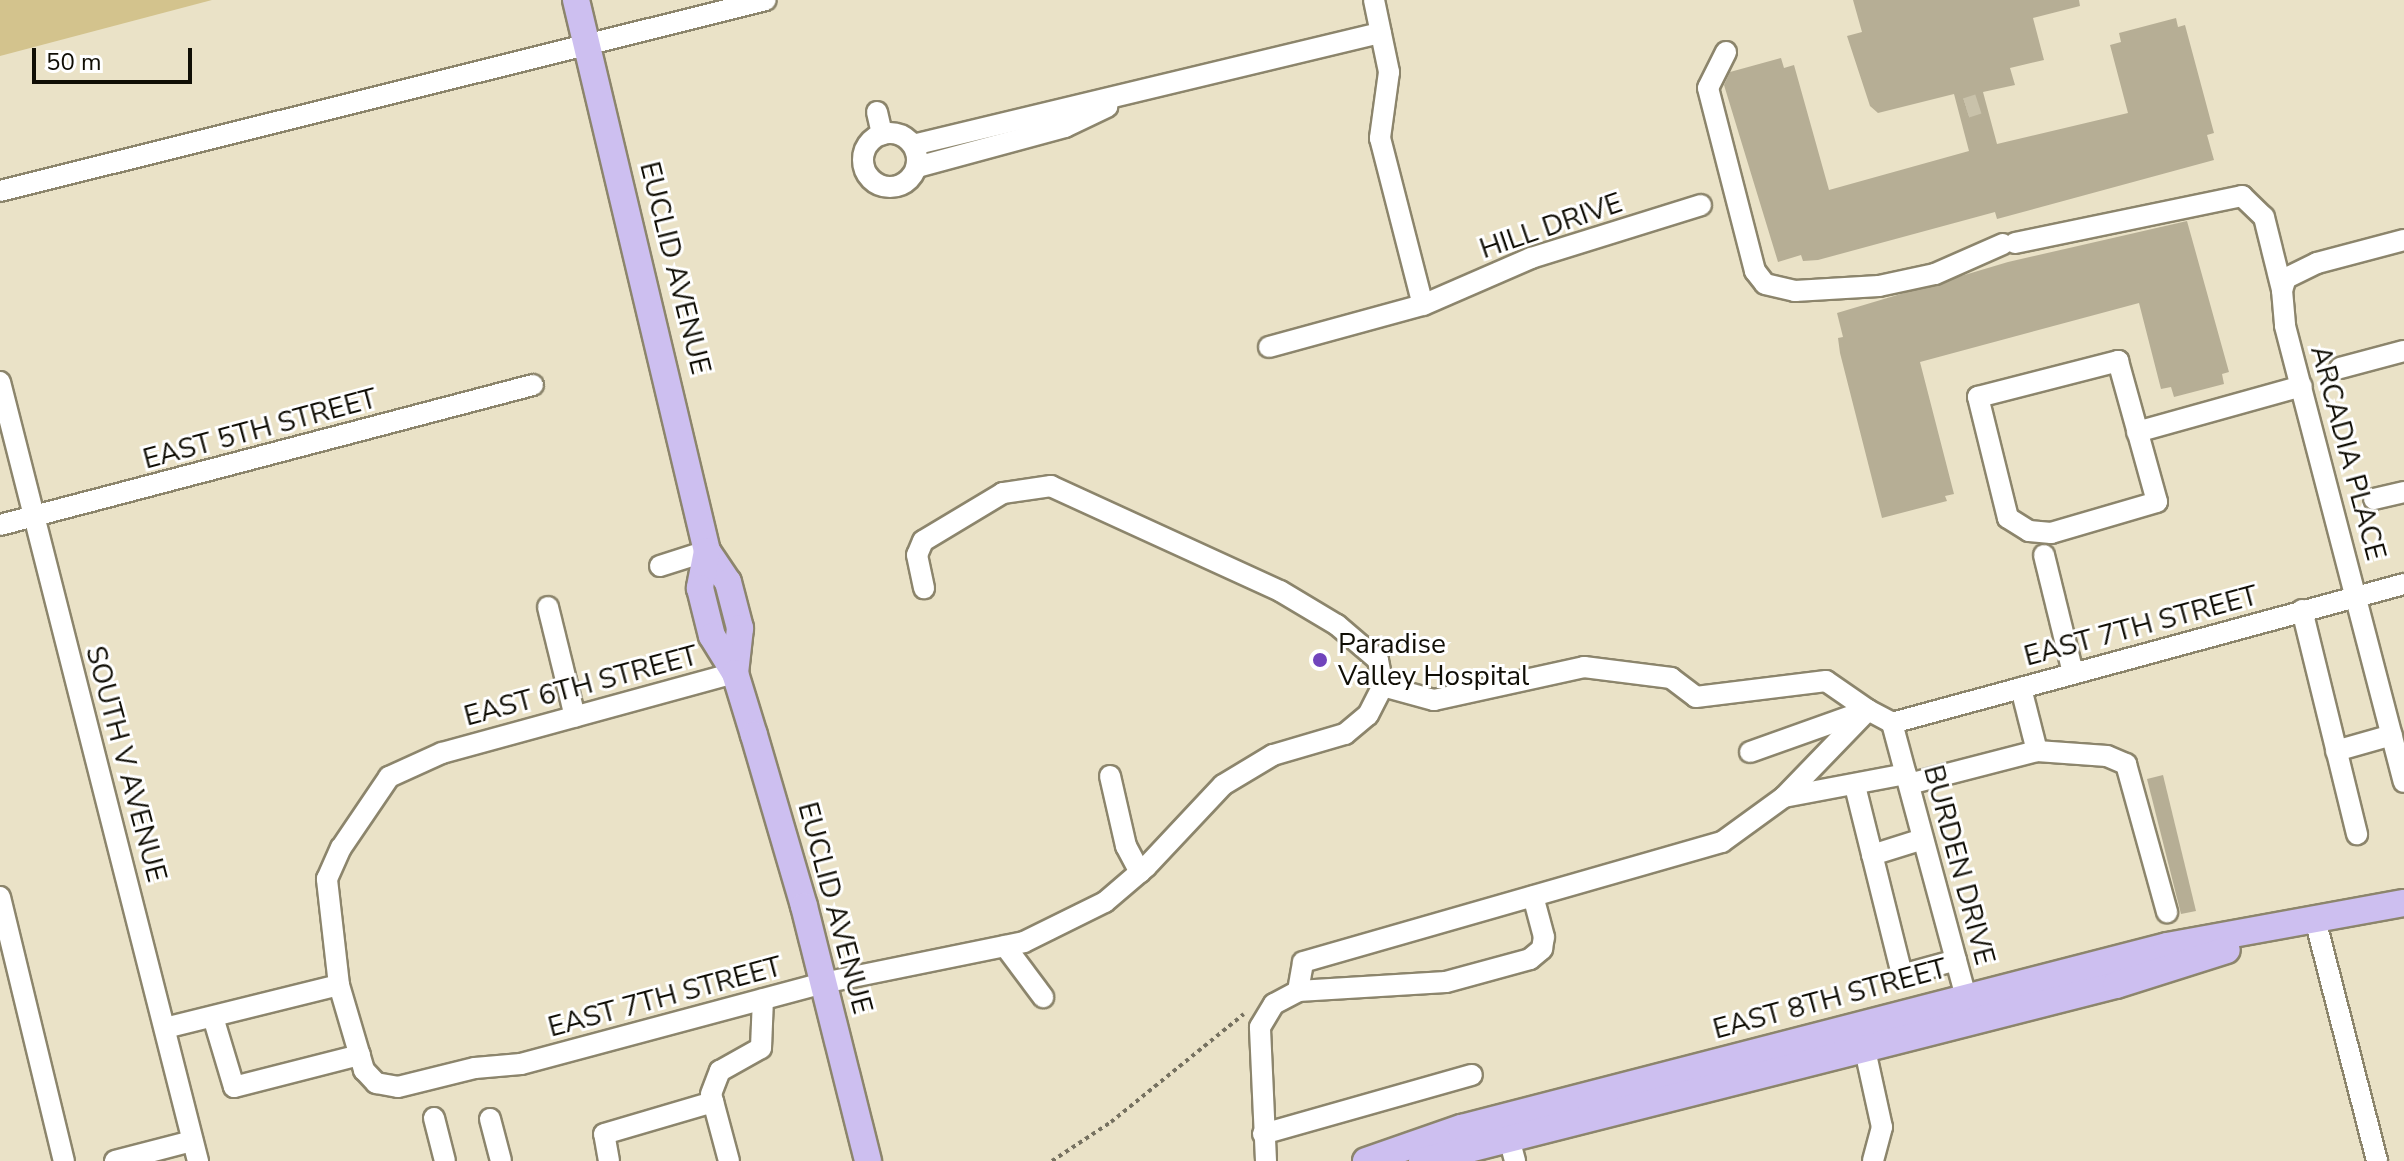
<!DOCTYPE html>
<html>
<head>
<meta charset="utf-8">
<style>
	body { margin:0 }
	#map { position:relative; width:2404px; height:1161px; overflow:hidden; background:#eae2c7; font-family:"Nunito Sans",sans-serif }
	div>[style] { position:absolute }
	[style*='--x'] { left:calc(var(--x)*1px); top:calc(var(--y)*1px); width:calc(var(--w)*1px); rotate:calc(var(--a)*1deg) }
	.green>* { inset:0; background:#d3c38d }
	.building>* { inset:0; background:#b6ae95 }
	.minor-tunnel>* { height:20px; margin-top:-10px; transform-origin:0; background:repeating-linear-gradient(90deg,#c9c2aa 0 20px,transparent 0 30px) }
	.path>* { height:4px; margin-top:-2px; transform-origin:0; background:repeating-linear-gradient(90deg,#767160 0 4px,transparent 0 8px) }
	.roads { filter:drop-shadow(2px 0 #8c856c) drop-shadow(-2px 0 #8c856c) drop-shadow(0 2px #8c856c) drop-shadow(0 -2px #8c856c) }
	.minor>* { height:20px; margin:-10px; padding:0 10px; transform-origin:10px; border-radius:10px; background:#fff }
	.minor>.ring { margin:-10px; padding:0; box-sizing:content-box; background:none; border:20px solid #fff; border-radius:50% }
	.major>* { height:26px; margin:-13px; padding:0 13px; transform-origin:13px; border-radius:13px; background:#cdbff0 }
	.dots>* { width:22px; height:22px; translate:-50% -50%; box-sizing:border-box; border:4px solid #fff; border-radius:50% }
	span { translate:-50% -50%; white-space:nowrap; text-align:center; line-height:1.15; -webkit-text-stroke:6px #fff; paint-order:stroke }
	.street-label { font-size:28px; color:#100e05 }
	.poi-label { font-size:28px; color:#100e05 }
	.left { translate:0 -50%; text-align:left }
	.scale { position:absolute; left:32px; top:48px; width:160px; height:36px; box-sizing:border-box; border:4px solid #100e05; border-top:0; padding-left:10px; font-size:24px; line-height:28px; white-space:nowrap; color:#100e05; -webkit-text-stroke:6px #fff; paint-order:stroke }
</style>
</head>
<body>
<div id="map">
	<div class="green">
		<div style="clip-path:polygon(0 0,212px 0,0 56px)"></div>
	</div>
	<div class="building">
		<div style="clip-path:polygon(1853px 0,2079px 0,2080px 6px,2033px 18px,2044px 60px,2010px 68px,2015px 85px,1983px 92px,1997px 144px,2128px 113px,2110px 45px,2121px 42px,2119px 33px,2176px 18px,2178px 27px,2185px 25px,2214px 133px,2207px 135px,2214px 160px,1997px 219px,1995px 212px,1818px 260px,1803px 261px,1801px 255px,1778px 262px,1724px 85px,1730px 72px,1781px 58px,1784px 68px,1794px 65px,1829px 190px,1969px 151px,1954px 94px,1878px 113px,1870px 106px,1847px 36px,1862px 32px)"></div>
		<div style="clip-path:polygon(2187px 221px,2229px 372px,2222px 374px,2224px 384px,2174px 397px,2171px 387px,2161px 389px,2139px 303px,1920px 362px,1954px 494px,1945px 496px,1947px 501px,1882px 518px,1840px 353px,1838px 338px,1843px 337px,1837px 313px,2008px 262px)"></div>
		<div style="clip-path:polygon(2163px 775px,2196px 911px,2181px 914px,2147px 779px)"></div>
	</div>
	<div class="minor-tunnel">
		<div style="--x:1966;--y:108;--w:13;--a:-18"></div>
	</div>
	<div class="path">
		<div style="--x:1052;--y:1161;--w:71;--a:-33.5"></div>
		<div style="--x:1111;--y:1122;--w:171;--a:-39.1"></div>
	</div>
	<div class="roads">
		<div class="minor">
			<div style="--x:1374;--y:0;--w:74;--a:78.2"></div>
			<div style="--x:1389;--y:72;--w:67;--a:97.8"></div>
			<div style="--x:1380;--y:138;--w:172;--a:75.6"></div>
			<div style="--x:1726;--y:52;--w:40;--a:116.6"></div>
			<div style="--x:1708;--y:88;--w:189;--a:75.6"></div>
			<div style="--x:1755;--y:271;--w:16;--a:52"></div>
			<div style="--x:1765;--y:284;--w:31;--a:13"></div>
			<div style="--x:1795;--y:291;--w:84;--a:-3.4"></div>
			<div style="--x:1879;--y:286;--w:57;--a:-12.1"></div>
			<div style="--x:1935;--y:274;--w:74;--a:-23.8"></div>
			<div style="--x:877;--y:112;--w:23;--a:77"></div>
			<div class="ring" style="left:863px;top:133px;width:34px;height:34px"></div>
			<div style="--x:913;--y:145;--w:481;--a:-13.5"></div>
			<div style="--x:917;--y:167;--w:153;--a:-15.1"></div>
			<div style="--x:1065;--y:127;--w:47;--a:-25.5"></div>
			<div style="--x:0;--y:191;--w:789;--a:-14"></div>
			<div style="--x:2404;--y:240;--w:90;--a:165.2"></div>
			<div style="--x:2317;--y:263;--w:34;--a:154"></div>
			<div style="--x:2286;--y:278;--w:13;--a:108"></div>
			<div style="--x:2282;--y:290;--w:36;--a:85"></div>
			<div style="--x:2285;--y:326;--w:471;--a:75.4"></div>
			<div style="--x:2015;--y:243;--w:232;--a:-11.7"></div>
			<div style="--x:2242;--y:196;--w:30;--a:44"></div>
			<div style="--x:2264;--y:217;--w:75;--a:76.1"></div>
			<div style="--x:1269;--y:347;--w:160;--a:-15.3"></div>
			<div style="--x:1423;--y:305;--w:118;--a:-23.5"></div>
			<div style="--x:1531;--y:258;--w:178;--a:-17.3"></div>
			<div style="--x:2118;--y:361;--w:146;--a:74.5"></div>
			<div style="--x:2157;--y:502;--w:110;--a:163.7"></div>
			<div style="--x:2051;--y:533;--w:22;--a:-175"></div>
			<div style="--x:2029;--y:531;--w:25;--a:-148"></div>
			<div style="--x:2008;--y:518;--w:125;--a:-103.9"></div>
			<div style="--x:1978;--y:397;--w:145;--a:-14.4"></div>
			<div style="--x:2340;--y:368;--w:66;--a:-14.9"></div>
			<div style="--x:0;--y:382;--w:804;--a:75.74"></div>
			<div style="--x:2137;--y:432;--w:171;--a:-15.6"></div>
			<div style="--x:2374;--y:499;--w:31;--a:-13"></div>
			<div style="--x:0;--y:525;--w:551;--a:-14.72"></div>
			<div style="--x:2044;--y:555;--w:122;--a:76.2"></div>
			<div style="--x:660;--y:566;--w:49;--a:-17.7"></div>
			<div style="--x:548;--y:607;--w:113;--a:76.2"></div>
			<div style="--x:2302;--y:610;--w:231;--a:76.2"></div>
			<div style="--x:1383;--y:686;--w:53;--a:15.4"></div>
			<div style="--x:1434;--y:700;--w:154;--a:-12.4"></div>
			<div style="--x:1584;--y:667;--w:88;--a:7.2"></div>
			<div style="--x:1671;--y:678;--w:31;--a:37"></div>
			<div style="--x:1696;--y:697;--w:131;--a:-7"></div>
			<div style="--x:1826;--y:681;--w:51;--a:34.6"></div>
			<div style="--x:1892;--y:723;--w:531;--a:-15.19"></div>
			<div style="--x:1892;--y:723;--w:296;--a:74.9"></div>
			<div style="--x:2037;--y:751;--w:70;--a:4.1"></div>
			<div style="--x:2107;--y:756;--w:21;--a:23"></div>
			<div style="--x:2126;--y:764;--w:154;--a:74.5"></div>
			<div style="--x:2336;--y:751;--w:58;--a:-15.9"></div>
			<div style="--x:1750;--y:752;--w:122;--a:-19.6"></div>
			<div style="--x:1110;--y:776;--w:72;--a:77.1"></div>
			<div style="--x:1126;--y:846;--w:30;--a:62"></div>
			<div style="--x:1909;--y:784;--w:132;--a:-14.5"></div>
			<div style="--x:2037;--y:751;--w:65;--a:-104.3"></div>
			<div style="--x:1855;--y:786;--w:195;--a:76"></div>
			<div style="--x:1902;--y:975;--w:56;--a:-15.5"></div>
			<div style="--x:1784;--y:797;--w:124;--a:-10.7"></div>
			<div style="--x:1872;--y:855;--w:53;--a:-17.4"></div>
			<div style="--x:0;--y:897;--w:272;--a:76.4"></div>
			<div style="--x:2316;--y:923;--w:246;--a:75.6"></div>
			<div style="--x:1005;--y:946;--w:64;--a:53.3"></div>
			<div style="--x:339;--y:985;--w:89;--a:73.6"></div>
			<div style="--x:364;--y:1070;--w:18;--a:47"></div>
			<div style="--x:376;--y:1083;--w:22;--a:10"></div>
			<div style="--x:398;--y:1087;--w:79;--a:-13.9"></div>
			<div style="--x:475;--y:1068;--w:46;--a:-5"></div>
			<div style="--x:521;--y:1064;--w:313;--a:-15"></div>
			<div style="--x:823;--y:983;--w:205;--a:-11.5"></div>
			<div style="--x:1024;--y:942;--w:90;--a:-26.3"></div>
			<div style="--x:1105;--y:902;--w:54;--a:-40.5"></div>
			<div style="--x:1146;--y:867;--w:112;--a:-46.8"></div>
			<div style="--x:1223;--y:785;--w:58;--a:-31"></div>
			<div style="--x:1273;--y:755;--w:75;--a:-16.3"></div>
			<div style="--x:1345;--y:734;--w:30;--a:-40"></div>
			<div style="--x:1368;--y:715;--w:33;--a:-63"></div>
			<div style="--x:1383;--y:686;--w:26;--a:-101"></div>
			<div style="--x:1378;--y:660;--w:54;--a:-139.5"></div>
			<div style="--x:1337;--y:625;--w:66;--a:-149.2"></div>
			<div style="--x:1280;--y:591;--w:252;--a:-155.4"></div>
			<div style="--x:1051;--y:486;--w:49;--a:171.7"></div>
			<div style="--x:1003;--y:493;--w:93;--a:149"></div>
			<div style="--x:923;--y:541;--w:15;--a:113"></div>
			<div style="--x:917;--y:555;--w:34;--a:78"></div>
			<div style="--x:1298;--y:991;--w:29;--a:-80"></div>
			<div style="--x:1303;--y:962;--w:436;--a:-16"></div>
			<div style="--x:1722;--y:842;--w:77;--a:-36"></div>
			<div style="--x:1784;--y:797;--w:121;--a:-46"></div>
			<div style="--x:1868;--y:710;--w:27;--a:28"></div>
			<div style="--x:213;--y:1017;--w:73;--a:73.3"></div>
			<div style="--x:234;--y:1087;--w:130;--a:-14.3"></div>
			<div style="--x:165;--y:1028;--w:179;--a:-13.9"></div>
			<div style="--x:339;--y:985;--w:107;--a:-96.5"></div>
			<div style="--x:327;--y:879;--w:34;--a:-66"></div>
			<div style="--x:341;--y:848;--w:86;--a:-55.9"></div>
			<div style="--x:389;--y:777;--w:58;--a:-24.4"></div>
			<div style="--x:442;--y:753;--w:304;--a:-15.3"></div>
			<div style="--x:1865;--y:1050;--w:79;--a:77.6"></div>
			<div style="--x:1882;--y:1127;--w:35;--a:105"></div>
			<div style="--x:434;--y:1118;--w:44;--a:75.7"></div>
			<div style="--x:490;--y:1119;--w:43;--a:75.3"></div>
			<div style="--x:1263;--y:1134;--w:217;--a:-15.8"></div>
			<div style="--x:1510;--y:1142;--w:20;--a:75"></div>
			<div style="--x:115;--y:1161;--w:80;--a:-14.6"></div>
			<div style="--x:609;--y:1161;--w:27;--a:-100"></div>
			<div style="--x:604;--y:1134;--w:114;--a:-16.4"></div>
			<div style="--x:729;--y:1161;--w:69;--a:-105"></div>
			<div style="--x:711;--y:1094;--w:25;--a:-69"></div>
			<div style="--x:720;--y:1071;--w:47;--a:-29.3"></div>
			<div style="--x:761;--y:1048;--w:49;--a:-87.7"></div>
			<div style="--x:1266;--y:1161;--w:134;--a:-92.6"></div>
			<div style="--x:1260;--y:1027;--w:27;--a:-59"></div>
			<div style="--x:1274;--y:1004;--w:27;--a:-28"></div>
			<div style="--x:1298;--y:991;--w:148;--a:-3.5"></div>
			<div style="--x:1446;--y:982;--w:87;--a:-15.3"></div>
			<div style="--x:1530;--y:959;--w:16;--a:-40"></div>
			<div style="--x:1542;--y:949;--w:12;--a:-81"></div>
			<div style="--x:1544;--y:937;--w:42;--a:-105"></div>
		</div>
		<div class="major">
			<div style="--x:576;--y:0;--w:566;--a:76.63"></div>
			<div style="--x:707;--y:551;--w:37;--a:56"></div>
			<div style="--x:728;--y:582;--w:48;--a:75.4"></div>
			<div style="--x:740;--y:628;--w:45;--a:96.3"></div>
			<div style="--x:707;--y:551;--w:38;--a:101"></div>
			<div style="--x:700;--y:588;--w:49;--a:76"></div>
			<div style="--x:712;--y:636;--w:44;--a:58.1"></div>
			<div style="--x:735;--y:673;--w:65;--a:73"></div>
			<div style="--x:754;--y:735;--w:178;--a:73.7"></div>
			<div style="--x:804;--y:906;--w:263;--a:75.9"></div>
			<div style="--x:1366;--y:1161;--w:101;--a:-19.2"></div>
			<div style="--x:1461;--y:1128;--w:729;--a:-14.46"></div>
			<div style="--x:2167;--y:946;--w:241;--a:-10.3"></div>
			<div style="--x:1422;--y:1161;--w:716;--a:-14.23"></div>
			<div style="--x:2116;--y:985;--w:116;--a:-17.5"></div>
		</div>
	</div>
	<div class="dots">
		<div style="left:1320px;top:660px;background:#7144bc"></div>
	</div>
	<div class="street-label">
		<span style="left:1551px;top:226px;rotate:-19deg">HILL DRIVE</span>
		<span style="left:675px;top:268px;rotate:76deg">EUCLID AVENUE</span>
		<span style="left:260px;top:429px;rotate:-15deg">EAST 5TH STREET</span>
		<span style="left:2348px;top:453px;rotate:75deg">ARCADIA PLACE</span>
		<span style="left:2141px;top:626px;rotate:-15deg">EAST 7TH STREET</span>
		<span style="left:581px;top:686px;rotate:-15deg">EAST 6TH STREET</span>
		<span style="left:126px;top:764px;rotate:75deg">SOUTH V AVENUE</span>
		<span style="left:1959px;top:865px;rotate:75deg">BURDEN DRIVE</span>
		<span style="left:835px;top:908px;rotate:75deg">EUCLID AVENUE</span>
		<span style="left:665px;top:997px;rotate:-15deg">EAST 7TH STREET</span>
		<span style="left:1830px;top:999px;rotate:-15deg">EAST 8TH STREET</span>
	</div>
	<div class="poi-label">
		<span class="left" style="left:1338px;top:660px">Paradise<br>Valley Hospital</span>
	</div>
	<div class="scale">50 m</div>
</div>
</body>
</html>
